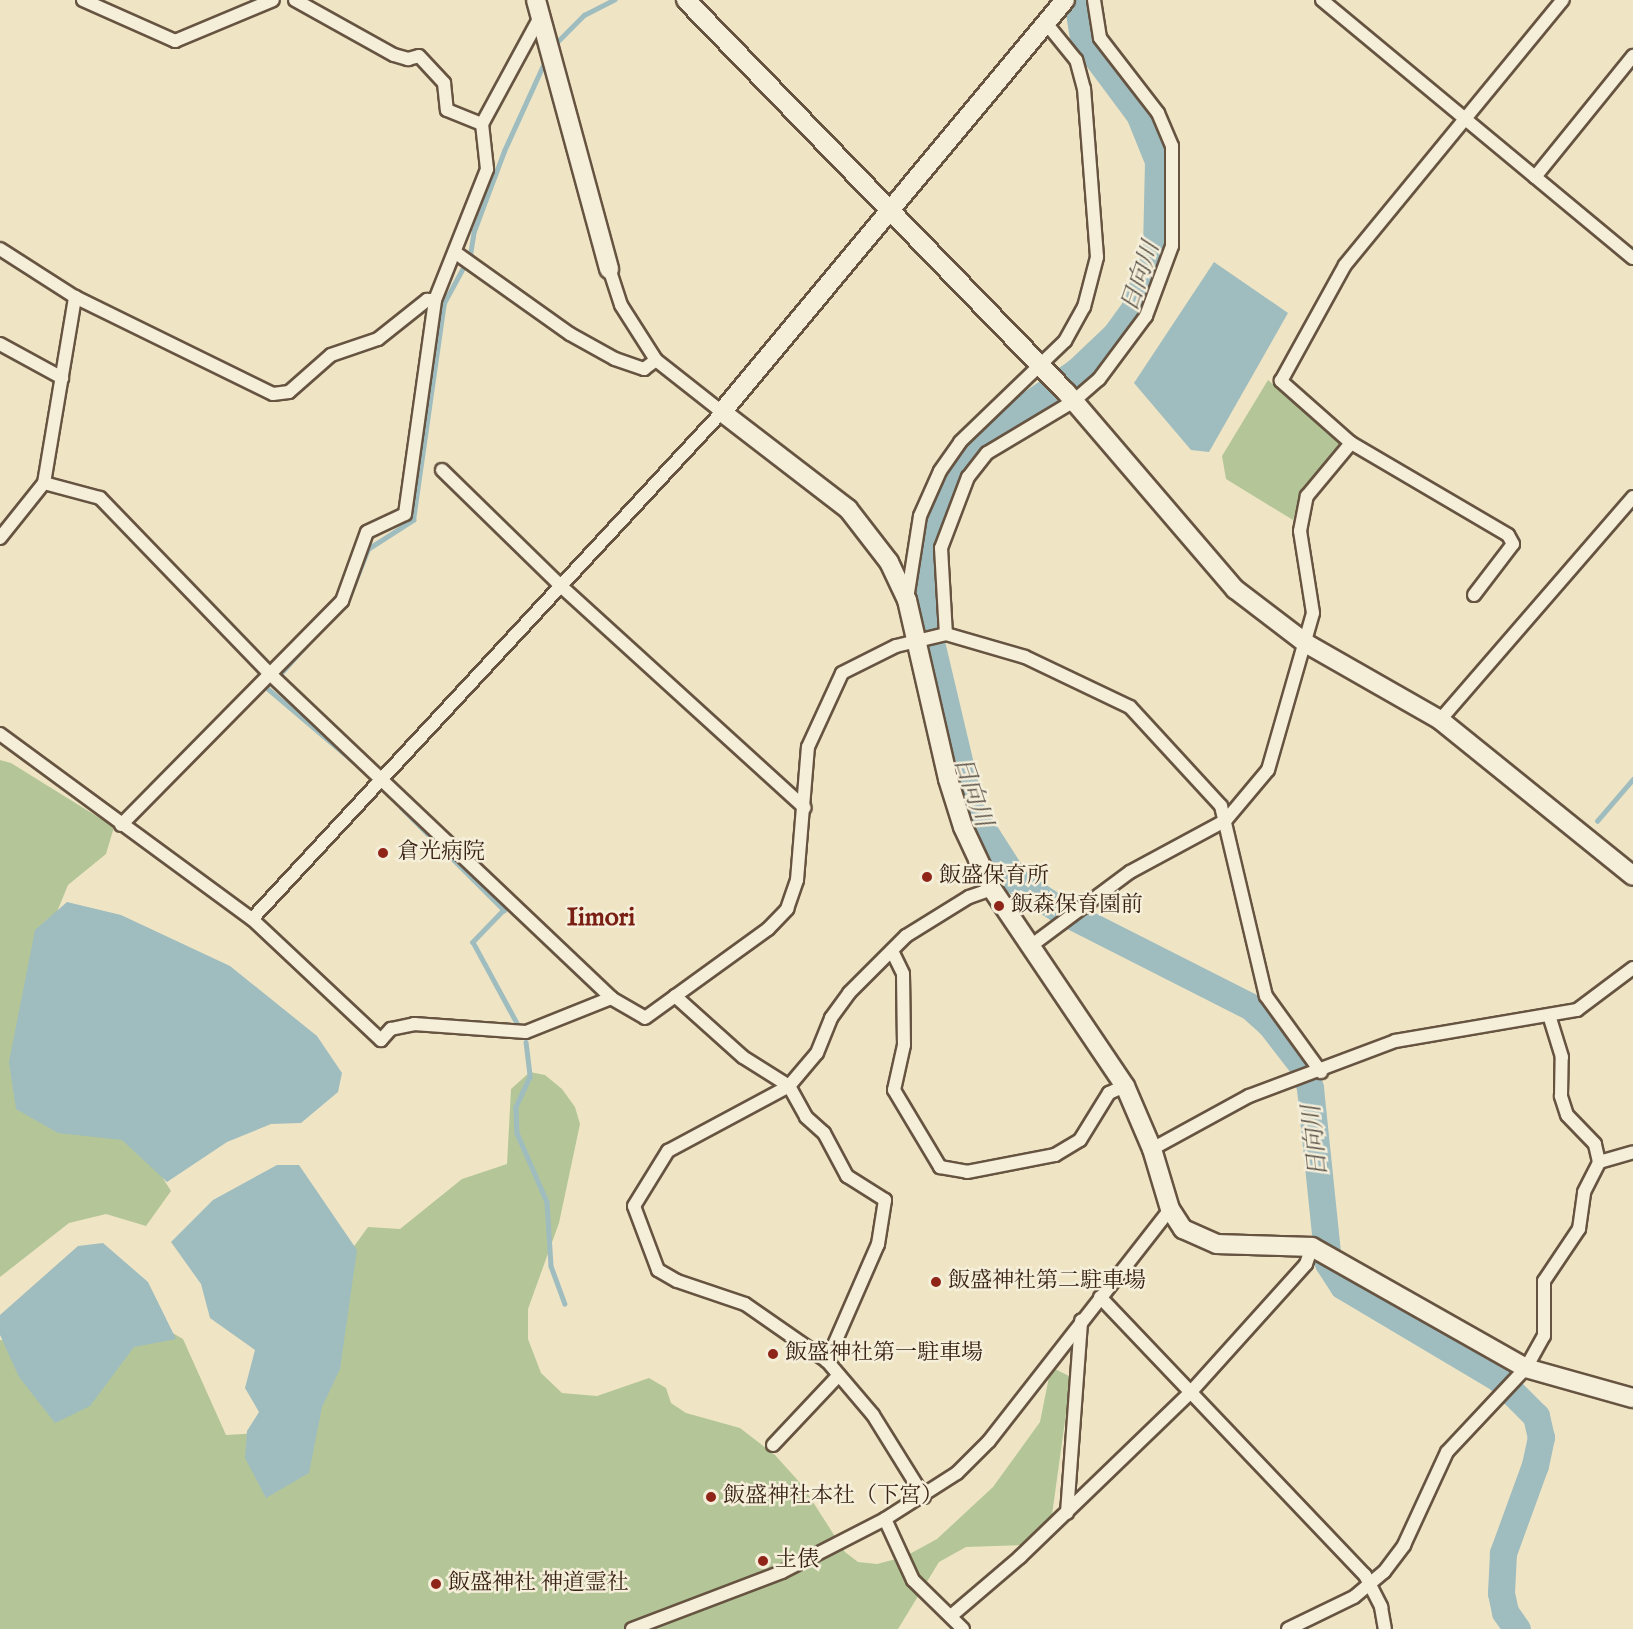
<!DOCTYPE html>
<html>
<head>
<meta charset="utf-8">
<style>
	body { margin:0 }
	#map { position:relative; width:1633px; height:1629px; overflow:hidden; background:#efe5c5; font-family:"IM FELL English","Noto Serif JP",serif }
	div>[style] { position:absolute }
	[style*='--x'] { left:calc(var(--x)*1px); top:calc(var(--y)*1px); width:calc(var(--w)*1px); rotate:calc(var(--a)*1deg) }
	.green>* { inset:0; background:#b4c698 }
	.water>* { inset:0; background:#9fbcbf }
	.stream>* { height:4.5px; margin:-2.25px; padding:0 2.25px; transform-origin:2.25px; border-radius:2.25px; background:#9fbcbf }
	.river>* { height:27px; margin:-13.5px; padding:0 13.5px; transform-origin:13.5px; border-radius:13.5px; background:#9fbcbf }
	.roads { filter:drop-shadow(2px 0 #665441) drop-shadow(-2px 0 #665441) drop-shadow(0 2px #665441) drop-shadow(0 -2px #665441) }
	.street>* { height:12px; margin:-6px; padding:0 6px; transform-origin:6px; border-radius:6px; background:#f5eed9 }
	.secondary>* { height:18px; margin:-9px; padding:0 9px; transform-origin:9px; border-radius:9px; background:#f5eed9 }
	.dots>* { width:16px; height:16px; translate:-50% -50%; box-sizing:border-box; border:3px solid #f5eed9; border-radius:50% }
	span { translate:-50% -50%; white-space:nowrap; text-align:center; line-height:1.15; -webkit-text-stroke:5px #f5eed9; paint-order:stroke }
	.poi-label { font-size:22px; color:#392315 }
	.left { translate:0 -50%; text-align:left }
	.water-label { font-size:24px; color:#585148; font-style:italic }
	.quarter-label { font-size:26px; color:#7a1f14; font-weight:700 }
</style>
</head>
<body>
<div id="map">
	<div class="green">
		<div style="clip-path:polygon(1268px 380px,1337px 438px,1340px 448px,1299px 497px,1293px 520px,1226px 479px,1222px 456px)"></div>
		<div style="clip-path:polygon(0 760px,11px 763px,114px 827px,106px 854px,68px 885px,50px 929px,135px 1134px,171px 1191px,146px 1226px,106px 1214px,69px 1223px,0 1277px)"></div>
		<div style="clip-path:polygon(530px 1072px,545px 1075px,562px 1089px,575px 1107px,580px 1124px,559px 1223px,528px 1309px,528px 1339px,541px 1373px,562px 1393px,597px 1396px,649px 1378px,666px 1388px,671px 1403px,686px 1413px,740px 1428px,775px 1455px,802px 1485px,845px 1552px,858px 1562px,877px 1564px,904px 1557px,937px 1539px,993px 1487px,1040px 1422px,1051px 1367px,1071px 1377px,1052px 1515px,1041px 1529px,1023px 1545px,966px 1547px,939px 1562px,898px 1629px,0 1629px,0 1340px,130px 1341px,164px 1328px,183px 1339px,226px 1435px,277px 1432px,334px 1274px,368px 1227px,400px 1229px,462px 1179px,507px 1164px,511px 1089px)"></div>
	</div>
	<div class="water">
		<div style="clip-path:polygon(1214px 262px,1288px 313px,1209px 452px,1191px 450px,1134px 383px)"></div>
		<div style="clip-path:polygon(67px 902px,121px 915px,230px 966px,317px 1036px,342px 1073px,338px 1092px,301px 1123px,271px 1124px,227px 1142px,167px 1182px,122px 1140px,58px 1133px,16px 1109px,9px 1062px,35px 930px)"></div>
		<div style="clip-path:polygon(277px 1165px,299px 1165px,357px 1250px,340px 1369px,322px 1407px,309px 1473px,266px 1498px,245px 1458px,247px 1431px,259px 1412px,245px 1388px,255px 1350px,210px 1318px,201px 1284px,171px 1242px,213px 1200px)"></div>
		<div style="clip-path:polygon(103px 1243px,148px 1282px,176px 1339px,134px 1347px,90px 1406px,55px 1423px,19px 1377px,0 1335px,0 1315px,78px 1246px)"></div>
	</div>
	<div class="stream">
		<div style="--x:555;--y:44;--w:41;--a:-45"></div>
		<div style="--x:584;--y:15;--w:34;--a:-27"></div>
		<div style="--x:347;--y:602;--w:57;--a:-68.4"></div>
		<div style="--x:368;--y:549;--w:54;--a:-32.8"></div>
		<div style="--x:413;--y:520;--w:219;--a:-81.9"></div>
		<div style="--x:444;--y:303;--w:55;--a:-61.6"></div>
		<div style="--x:470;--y:255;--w:24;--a:-81"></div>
		<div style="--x:474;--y:231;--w:85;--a:-69.4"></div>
		<div style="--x:504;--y:151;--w:101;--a:-65.5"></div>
		<div style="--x:282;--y:672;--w:42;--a:-47.9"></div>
		<div style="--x:267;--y:688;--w:121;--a:40.3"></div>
		<div style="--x:401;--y:807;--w:146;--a:45"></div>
		<div style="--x:504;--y:910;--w:45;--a:134.1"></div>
		<div style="--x:473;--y:942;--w:92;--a:61.5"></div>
		<div style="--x:1597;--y:821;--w:55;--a:-49.4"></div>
		<div style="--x:526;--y:1042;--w:35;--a:83"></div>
		<div style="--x:530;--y:1077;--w:33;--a:115"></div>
		<div style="--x:516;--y:1107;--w:26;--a:88"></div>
		<div style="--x:517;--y:1133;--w:75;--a:66.5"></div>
		<div style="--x:547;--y:1202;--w:64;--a:86.4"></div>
		<div style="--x:551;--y:1266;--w:40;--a:69.8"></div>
	</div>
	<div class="river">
		<div style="--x:1077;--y:0;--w:39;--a:81"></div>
		<div style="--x:1083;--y:39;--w:94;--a:53.3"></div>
		<div style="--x:1139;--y:114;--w:51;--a:68"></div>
		<div style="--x:1158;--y:161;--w:85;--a:91.3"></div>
		<div style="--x:1156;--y:246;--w:67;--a:109.2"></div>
		<div style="--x:1134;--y:309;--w:32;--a:126"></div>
		<div style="--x:1115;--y:335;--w:52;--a:136.5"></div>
		<div style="--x:1077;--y:371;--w:116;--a:145.2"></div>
		<div style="--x:982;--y:437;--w:35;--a:136"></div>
		<div style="--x:957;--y:461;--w:29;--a:121"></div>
		<div style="--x:942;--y:486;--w:32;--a:108"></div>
		<div style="--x:932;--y:516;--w:89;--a:96.5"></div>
		<div style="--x:922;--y:604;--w:178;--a:76.7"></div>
		<div style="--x:963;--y:777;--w:45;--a:72"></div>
		<div style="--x:977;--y:820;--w:72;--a:57.4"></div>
		<div style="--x:1016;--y:881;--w:53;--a:33.4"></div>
		<div style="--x:1060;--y:910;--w:214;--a:26.9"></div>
		<div style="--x:1251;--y:1007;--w:25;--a:42"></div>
		<div style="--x:1270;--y:1024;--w:56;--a:52.3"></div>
		<div style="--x:1304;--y:1068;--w:21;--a:73"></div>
		<div style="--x:1310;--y:1088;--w:176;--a:84.1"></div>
		<div style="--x:1328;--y:1263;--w:27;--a:57"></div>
		<div style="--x:1343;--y:1286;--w:180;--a:30.7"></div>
		<div style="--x:1498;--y:1378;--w:54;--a:45"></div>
		<div style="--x:1536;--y:1416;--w:22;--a:77"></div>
		<div style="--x:1541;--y:1437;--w:29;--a:102"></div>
		<div style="--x:1535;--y:1465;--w:94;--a:110"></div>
		<div style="--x:1503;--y:1553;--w:40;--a:92.9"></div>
		<div style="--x:1501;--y:1593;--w:19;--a:78"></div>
		<div style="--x:1505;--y:1612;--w:21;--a:55"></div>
	</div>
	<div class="roads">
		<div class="street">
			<div style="--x:83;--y:0;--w:101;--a:24"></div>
			<div style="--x:175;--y:41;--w:106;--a:-22.7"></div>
			<div style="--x:295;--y:0;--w:113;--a:29.1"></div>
			<div style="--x:394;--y:55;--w:15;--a:16"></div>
			<div style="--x:408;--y:59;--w:11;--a:-15"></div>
			<div style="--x:419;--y:56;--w:37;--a:47"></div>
			<div style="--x:444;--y:83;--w:27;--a:84"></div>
			<div style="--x:447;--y:110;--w:38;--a:22"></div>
			<div style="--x:1094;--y:0;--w:38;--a:81"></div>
			<div style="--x:1100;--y:38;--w:95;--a:52.3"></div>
			<div style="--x:1158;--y:113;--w:36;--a:67"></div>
			<div style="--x:1172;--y:146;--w:100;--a:90"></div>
			<div style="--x:1172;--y:246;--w:75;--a:110.4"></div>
			<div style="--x:1146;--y:316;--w:79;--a:126.7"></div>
			<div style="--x:1099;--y:379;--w:33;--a:139"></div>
			<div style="--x:1074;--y:401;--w:101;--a:149.1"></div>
			<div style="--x:987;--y:453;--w:31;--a:128"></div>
			<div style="--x:968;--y:477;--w:76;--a:110.8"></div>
			<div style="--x:941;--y:548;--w:86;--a:86.7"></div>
			<div style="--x:946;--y:634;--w:82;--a:16.2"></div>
			<div style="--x:1025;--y:657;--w:116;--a:25.5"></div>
			<div style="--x:1130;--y:707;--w:134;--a:47.4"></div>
			<div style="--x:1221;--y:806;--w:195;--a:76.7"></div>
			<div style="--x:1266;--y:996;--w:94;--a:54.1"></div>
			<div style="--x:1322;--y:0;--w:404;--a:39.7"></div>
			<div style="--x:1535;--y:177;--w:156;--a:-51"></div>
			<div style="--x:0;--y:249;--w:89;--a:32.6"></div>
			<div style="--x:75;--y:297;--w:220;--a:26.1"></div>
			<div style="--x:273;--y:394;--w:16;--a:-7"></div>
			<div style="--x:289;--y:392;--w:56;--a:-41.4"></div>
			<div style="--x:331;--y:355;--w:50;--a:-18.8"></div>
			<div style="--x:378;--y:339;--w:63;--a:-38.5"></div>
			<div style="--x:427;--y:300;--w:8;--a:0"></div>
			<div style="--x:435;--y:300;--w:141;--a:-68.3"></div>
			<div style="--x:487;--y:169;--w:45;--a:-96.3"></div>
			<div style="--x:482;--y:124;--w:117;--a:-61.5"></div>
			<div style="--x:456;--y:253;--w:140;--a:35.4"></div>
			<div style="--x:570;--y:334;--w:51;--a:29.1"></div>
			<div style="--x:615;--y:359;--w:31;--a:19"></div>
			<div style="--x:644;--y:369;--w:15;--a:-37"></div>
			<div style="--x:0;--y:344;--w:71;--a:28.7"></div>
			<div style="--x:442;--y:470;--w:168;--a:44.3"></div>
			<div style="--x:562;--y:587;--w:328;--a:42.3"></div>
			<div style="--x:44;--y:483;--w:58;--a:15"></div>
			<div style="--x:100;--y:498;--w:242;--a:46"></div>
			<div style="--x:268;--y:672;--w:473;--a:43.5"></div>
			<div style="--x:611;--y:998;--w:39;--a:30"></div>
			<div style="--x:645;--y:1018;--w:152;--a:-35.9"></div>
			<div style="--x:768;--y:929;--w:28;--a:-46"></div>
			<div style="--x:787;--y:909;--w:31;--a:-71"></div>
			<div style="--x:797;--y:880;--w:133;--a:-85.3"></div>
			<div style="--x:808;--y:747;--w:81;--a:-65.3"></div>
			<div style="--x:842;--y:673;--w:60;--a:-26.6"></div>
			<div style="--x:896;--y:646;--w:51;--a:-13.5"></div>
			<div style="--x:0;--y:538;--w:70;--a:-51.3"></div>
			<div style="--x:44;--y:483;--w:189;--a:-80.5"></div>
			<div style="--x:1474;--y:595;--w:64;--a:-52.6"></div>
			<div style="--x:1513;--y:544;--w:10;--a:-119"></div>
			<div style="--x:1508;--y:535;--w:182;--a:-149.6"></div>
			<div style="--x:1351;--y:443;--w:94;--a:-138.5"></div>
			<div style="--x:1281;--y:381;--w:132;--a:-61.1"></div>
			<div style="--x:1345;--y:265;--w:343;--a:-50.6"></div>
			<div style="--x:907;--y:599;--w:84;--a:-81.1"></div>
			<div style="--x:920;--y:516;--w:49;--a:-66"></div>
			<div style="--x:940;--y:471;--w:35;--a:-55"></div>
			<div style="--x:960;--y:442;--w:146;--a:-43.9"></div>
			<div style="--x:1065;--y:341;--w:39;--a:-61"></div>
			<div style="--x:1084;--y:307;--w:52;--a:-75.4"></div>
			<div style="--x:1097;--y:257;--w:169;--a:-94.4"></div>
			<div style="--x:1084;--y:89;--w:30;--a:-105"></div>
			<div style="--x:1076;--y:60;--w:48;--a:-129"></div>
			<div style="--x:1440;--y:720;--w:295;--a:-49.1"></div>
			<div style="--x:0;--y:734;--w:313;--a:36.3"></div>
			<div style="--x:252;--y:919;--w:177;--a:43.2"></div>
			<div style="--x:381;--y:1040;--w:15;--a:-48"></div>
			<div style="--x:391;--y:1029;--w:24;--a:-12"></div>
			<div style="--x:414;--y:1024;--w:112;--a:4.1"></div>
			<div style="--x:526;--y:1032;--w:92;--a:-21.8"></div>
			<div style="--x:121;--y:825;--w:315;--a:-45.4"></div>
			<div style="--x:342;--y:601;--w:73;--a:-70.1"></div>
			<div style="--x:367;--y:532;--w:42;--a:-25.3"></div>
			<div style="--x:405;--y:514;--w:216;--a:-82"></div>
			<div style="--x:252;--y:919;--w:691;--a:-47.17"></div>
			<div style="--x:722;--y:412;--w:84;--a:-141.8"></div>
			<div style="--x:656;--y:360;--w:65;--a:-122.5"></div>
			<div style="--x:621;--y:305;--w:38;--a:-108"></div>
			<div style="--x:1032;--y:945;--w:122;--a:-36.7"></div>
			<div style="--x:1130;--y:872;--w:109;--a:-28.4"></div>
			<div style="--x:1226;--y:820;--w:65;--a:-50"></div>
			<div style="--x:1268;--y:770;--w:163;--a:-74"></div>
			<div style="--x:1313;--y:613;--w:83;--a:-99"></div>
			<div style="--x:1300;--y:531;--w:36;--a:-79"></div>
			<div style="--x:1307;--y:496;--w:69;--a:-50.3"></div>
			<div style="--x:892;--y:951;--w:25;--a:64"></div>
			<div style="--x:903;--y:974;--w:71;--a:89.2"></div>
			<div style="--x:904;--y:1045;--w:46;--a:102.5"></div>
			<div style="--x:894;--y:1090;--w:90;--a:59.1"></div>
			<div style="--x:940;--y:1167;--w:27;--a:10"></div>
			<div style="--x:967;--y:1172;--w:90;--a:-10.9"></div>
			<div style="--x:1055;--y:1155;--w:29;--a:-31"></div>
			<div style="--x:1080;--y:1140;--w:55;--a:-58.3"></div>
			<div style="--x:1109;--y:1093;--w:17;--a:-24"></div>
			<div style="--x:675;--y:996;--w:91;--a:41.9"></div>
			<div style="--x:743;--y:1057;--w:54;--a:32.2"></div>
			<div style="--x:789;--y:1086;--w:35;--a:61"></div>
			<div style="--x:806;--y:1117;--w:24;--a:42"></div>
			<div style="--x:824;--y:1133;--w:49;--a:61.9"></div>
			<div style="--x:847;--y:1176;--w:45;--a:32.3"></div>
			<div style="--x:885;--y:1200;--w:45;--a:99"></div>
			<div style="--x:878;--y:1244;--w:128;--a:113.6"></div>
			<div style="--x:1152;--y:1149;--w:111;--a:-28.7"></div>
			<div style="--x:1249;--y:1096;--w:156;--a:-20.6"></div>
			<div style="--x:1395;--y:1041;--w:185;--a:-9.7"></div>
			<div style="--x:1577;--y:1010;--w:70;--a:-36.9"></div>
			<div style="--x:1599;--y:1162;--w:35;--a:-16"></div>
			<div style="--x:1100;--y:1297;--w:384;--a:46.4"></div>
			<div style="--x:1365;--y:1575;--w:36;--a:63"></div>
			<div style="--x:1381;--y:1607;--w:22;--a:80"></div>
			<div style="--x:773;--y:1445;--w:96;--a:-46.7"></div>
			<div style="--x:924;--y:1497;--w:97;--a:-121.9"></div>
			<div style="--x:873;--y:1415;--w:71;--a:-130.4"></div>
			<div style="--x:827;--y:1361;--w:100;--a:-145.2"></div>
			<div style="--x:745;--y:1304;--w:72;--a:-161.3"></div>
			<div style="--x:677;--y:1281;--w:22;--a:-150"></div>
			<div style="--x:658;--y:1270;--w:68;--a:-110.6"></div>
			<div style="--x:634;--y:1206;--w:65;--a:-58.3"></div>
			<div style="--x:668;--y:1151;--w:137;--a:-28.2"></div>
			<div style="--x:789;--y:1086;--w:43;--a:-49.7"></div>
			<div style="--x:817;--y:1053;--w:38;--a:-68"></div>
			<div style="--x:831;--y:1018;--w:31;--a:-54"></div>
			<div style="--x:849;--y:993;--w:81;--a:-45"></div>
			<div style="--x:906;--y:936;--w:74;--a:-31.8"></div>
			<div style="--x:969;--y:897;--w:24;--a:-19"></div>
			<div style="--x:1067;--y:1513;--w:193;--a:-85.8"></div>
			<div style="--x:951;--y:1616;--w:91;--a:-40.5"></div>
			<div style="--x:1020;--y:1557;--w:235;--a:-44"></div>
			<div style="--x:1189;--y:1394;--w:175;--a:-48"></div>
			<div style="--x:1306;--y:1264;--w:18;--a:-71"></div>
			<div style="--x:632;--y:1629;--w:160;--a:-20.8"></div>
			<div style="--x:782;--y:1572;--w:116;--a:-27.2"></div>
			<div style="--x:963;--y:1629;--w:70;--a:-135.6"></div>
			<div style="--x:913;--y:1580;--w:67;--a:-114.7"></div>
			<div style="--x:885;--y:1519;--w:85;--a:-32.6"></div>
			<div style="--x:957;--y:1473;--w:45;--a:-45"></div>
			<div style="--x:989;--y:1441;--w:294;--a:-52"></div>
			<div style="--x:1288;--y:1629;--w:73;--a:-25.9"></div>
			<div style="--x:1354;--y:1597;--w:39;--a:-40"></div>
			<div style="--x:1384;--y:1572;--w:34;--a:-53"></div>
			<div style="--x:1404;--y:1545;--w:102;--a:-65.2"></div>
			<div style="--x:1447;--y:1452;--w:115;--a:-46.8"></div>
			<div style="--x:1526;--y:1368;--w:37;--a:-61"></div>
			<div style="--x:1544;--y:1336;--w:55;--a:-90"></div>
			<div style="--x:1544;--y:1281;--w:63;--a:-56.1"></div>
			<div style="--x:1579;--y:1229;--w:37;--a:-82"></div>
			<div style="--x:1584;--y:1192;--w:34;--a:-63"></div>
			<div style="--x:1599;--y:1162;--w:18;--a:-103"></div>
			<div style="--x:1595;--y:1144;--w:40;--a:-134"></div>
			<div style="--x:1567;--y:1115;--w:20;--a:-108"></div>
			<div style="--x:1561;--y:1096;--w:39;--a:-89"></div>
			<div style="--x:1562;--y:1057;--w:44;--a:-107.2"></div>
		</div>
		<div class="secondary">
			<div style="--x:536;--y:0;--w:279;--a:74.8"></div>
			<div style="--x:686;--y:0;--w:546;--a:45.89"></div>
			<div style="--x:1066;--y:392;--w:260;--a:49.4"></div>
			<div style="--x:1235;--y:589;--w:91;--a:37.4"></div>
			<div style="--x:1307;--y:644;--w:153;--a:29.7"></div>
			<div style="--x:1440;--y:720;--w:248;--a:38.9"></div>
			<div style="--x:1065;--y:0;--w:536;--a:129.78"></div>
			<div style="--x:722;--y:412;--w:159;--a:37.6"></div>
			<div style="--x:848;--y:509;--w:67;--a:52.3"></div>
			<div style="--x:889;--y:562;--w:42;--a:64.7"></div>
			<div style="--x:907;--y:600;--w:184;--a:77.1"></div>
			<div style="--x:948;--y:779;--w:50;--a:72.6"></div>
			<div style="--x:963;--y:827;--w:68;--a:64.9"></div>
			<div style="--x:992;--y:889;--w:238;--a:56"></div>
			<div style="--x:1125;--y:1086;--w:69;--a:66.8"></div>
			<div style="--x:1152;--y:1149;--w:63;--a:73.3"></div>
			<div style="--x:1170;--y:1209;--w:24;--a:57"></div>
			<div style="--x:1183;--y:1229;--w:37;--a:24"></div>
			<div style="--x:1217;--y:1244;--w:95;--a:1.8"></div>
			<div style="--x:1312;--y:1247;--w:246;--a:29.5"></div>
			<div style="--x:1526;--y:1368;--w:111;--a:15.7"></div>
		</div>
	</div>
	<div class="dots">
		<div style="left:383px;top:853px;background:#8f2418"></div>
		<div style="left:927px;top:877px;background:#8f2418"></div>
		<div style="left:999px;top:906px;background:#8f2418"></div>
		<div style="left:936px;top:1282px;background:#8f2418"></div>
		<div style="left:773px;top:1354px;background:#8f2418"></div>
		<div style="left:711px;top:1497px;background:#8f2418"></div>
		<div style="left:763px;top:1561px;background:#8f2418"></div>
		<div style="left:436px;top:1584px;background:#8f2418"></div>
	</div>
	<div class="poi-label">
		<span class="left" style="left:397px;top:853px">倉光病院</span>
		<span class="left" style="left:939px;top:877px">飯盛保育所</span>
		<span class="left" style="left:1011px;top:906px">飯森保育園前</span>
		<span class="left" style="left:948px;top:1282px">飯盛神社第二駐車場</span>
		<span class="left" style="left:785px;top:1354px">飯盛神社第一駐車場</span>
		<span class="left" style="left:723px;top:1497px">飯盛神社本社（下宮）</span>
		<span class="left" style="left:775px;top:1561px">土俵</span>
		<span class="left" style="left:448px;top:1584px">飯盛神社 神道霊社</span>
	</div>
	<div class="water-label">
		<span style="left:1141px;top:277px;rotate:-71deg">日向川</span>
		<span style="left:972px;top:792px;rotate:71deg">日向川</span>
		<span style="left:1316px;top:1141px;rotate:-96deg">日向川</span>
	</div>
	<div class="quarter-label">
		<span style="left:601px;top:918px">Iimori</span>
	</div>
</div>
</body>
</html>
